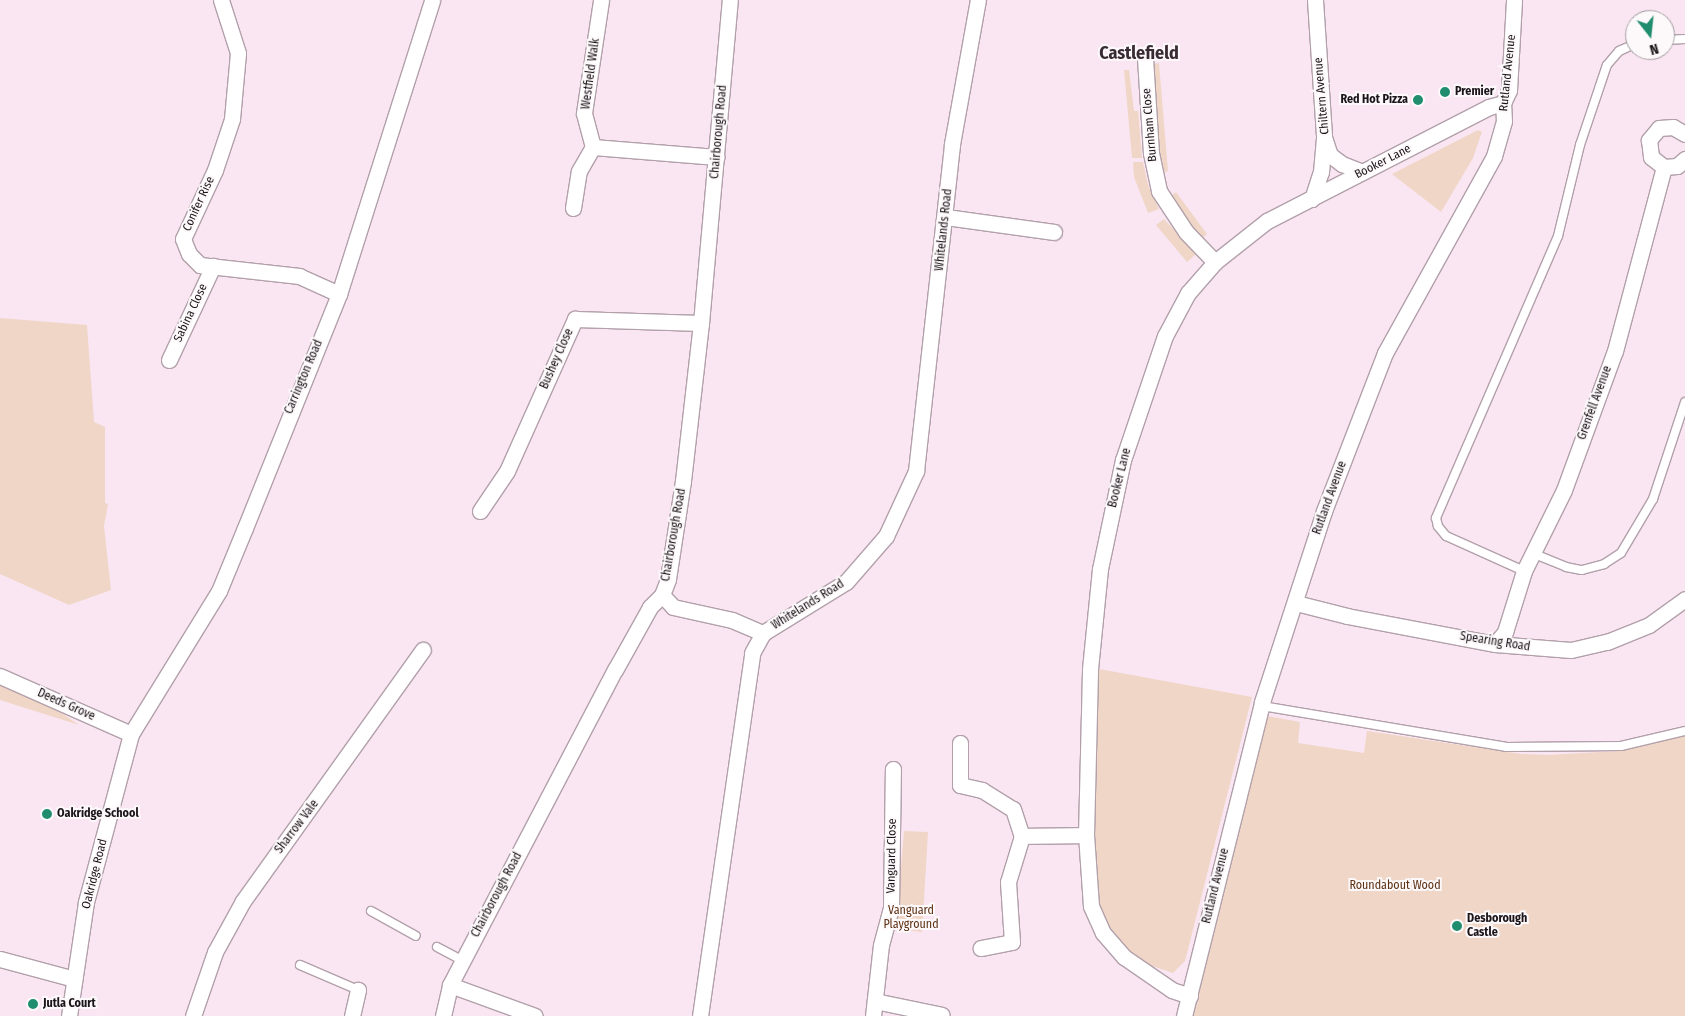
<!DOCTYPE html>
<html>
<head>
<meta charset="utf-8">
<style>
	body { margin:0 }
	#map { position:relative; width:1685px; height:1016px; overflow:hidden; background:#fae6f2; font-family:"Fira Sans Condensed",sans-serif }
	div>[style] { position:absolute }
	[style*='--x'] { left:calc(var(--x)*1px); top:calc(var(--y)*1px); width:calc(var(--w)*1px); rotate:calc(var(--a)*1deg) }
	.green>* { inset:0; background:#f0d6c7 }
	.roads { filter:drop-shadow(1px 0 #b2a0aa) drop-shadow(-1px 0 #b2a0aa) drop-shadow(0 1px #b2a0aa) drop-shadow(0 -1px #b2a0aa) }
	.service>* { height:8px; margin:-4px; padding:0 4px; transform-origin:4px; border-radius:4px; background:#fff }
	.minor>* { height:15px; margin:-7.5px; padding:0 7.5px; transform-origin:7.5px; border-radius:7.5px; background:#fff }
	.dots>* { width:14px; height:14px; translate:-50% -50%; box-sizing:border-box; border:2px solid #fdf9fb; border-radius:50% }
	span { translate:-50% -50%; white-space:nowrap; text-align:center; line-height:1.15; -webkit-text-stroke:4px #fdf9fb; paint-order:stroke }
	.street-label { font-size:12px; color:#1b1418 }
	.poi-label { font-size:12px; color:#1b1418; font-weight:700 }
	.left { translate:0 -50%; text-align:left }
	.right { translate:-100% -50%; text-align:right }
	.park-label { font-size:12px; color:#5d3114 }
	.district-label { font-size:18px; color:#392b33; font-weight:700 }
	.north { position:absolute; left:1625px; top:10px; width:50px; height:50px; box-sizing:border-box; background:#fdf9fb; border:1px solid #a39da0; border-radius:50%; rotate:164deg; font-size:14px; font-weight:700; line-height:20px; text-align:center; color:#1b1418 }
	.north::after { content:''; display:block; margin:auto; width:18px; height:22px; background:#208e6e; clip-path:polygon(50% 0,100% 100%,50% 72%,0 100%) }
</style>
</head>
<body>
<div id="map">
	<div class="green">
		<div style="clip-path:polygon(1159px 63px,1168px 171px,1159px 175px,1161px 164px,1153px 64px)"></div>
		<div style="clip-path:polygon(1124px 70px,1129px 70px,1134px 111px,1138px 111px,1142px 158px,1132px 158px)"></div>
		<div style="clip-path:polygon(1478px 130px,1482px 132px,1473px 158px,1441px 212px,1392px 174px)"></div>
		<div style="clip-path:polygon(1133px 162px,1143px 162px,1148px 185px,1159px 209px,1148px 213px,1134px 177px)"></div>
		<div style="clip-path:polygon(1176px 192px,1207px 234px,1198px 242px,1168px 199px)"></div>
		<div style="clip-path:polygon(1164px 219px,1196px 254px,1187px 262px,1156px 225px)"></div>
		<div style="clip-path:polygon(0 318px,87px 325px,94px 422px,105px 427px,105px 503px,108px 504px,104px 526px,111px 590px,69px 605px,0 574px)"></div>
		<div style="clip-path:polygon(1099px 669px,1252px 697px,1185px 961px,1173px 973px,1146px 964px,1110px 936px,1094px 895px,1091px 697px)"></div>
		<div style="clip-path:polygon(0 682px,39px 698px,79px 725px,0 700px)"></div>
		<div style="clip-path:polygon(1267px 716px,1300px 722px,1298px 743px,1364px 753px,1367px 731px,1521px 754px,1548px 755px,1619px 751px,1685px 734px,1685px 1016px,1189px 1016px)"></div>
		<div style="clip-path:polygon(904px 831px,928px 832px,922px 932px,896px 929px)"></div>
	</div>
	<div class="roads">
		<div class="service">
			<div style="--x:1665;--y:40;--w:20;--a:-3"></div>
			<div style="--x:1532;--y:553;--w:37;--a:22"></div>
			<div style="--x:1566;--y:567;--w:16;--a:11"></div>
			<div style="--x:1582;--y:570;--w:23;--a:-15"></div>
			<div style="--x:1604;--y:564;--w:20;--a:-33"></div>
			<div style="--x:1621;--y:553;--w:63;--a:-59.3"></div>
			<div style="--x:1653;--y:499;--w:102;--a:-71.7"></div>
			<div style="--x:1524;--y:571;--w:85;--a:-155.8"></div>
			<div style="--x:1446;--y:536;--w:13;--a:-129"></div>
			<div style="--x:1438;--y:526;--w:8;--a:-104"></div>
			<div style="--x:1436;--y:518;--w:307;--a:-66.6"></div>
			<div style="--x:1558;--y:236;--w:94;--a:-76.4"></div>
			<div style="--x:1580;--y:145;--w:84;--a:-71.4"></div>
			<div style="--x:1607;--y:65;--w:18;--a:-49"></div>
			<div style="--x:1619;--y:51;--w:17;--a:-24"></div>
			<div style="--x:1262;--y:706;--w:247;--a:9.5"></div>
			<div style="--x:1506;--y:747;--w:115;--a:-0.5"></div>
			<div style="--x:1621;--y:746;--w:66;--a:-13.2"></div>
			<div style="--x:371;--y:911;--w:51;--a:29.1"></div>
			<div style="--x:437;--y:947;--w:30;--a:28"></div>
			<div style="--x:300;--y:965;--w:63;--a:23.3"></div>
		</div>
		<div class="minor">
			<div style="--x:221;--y:0;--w:56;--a:72.2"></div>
			<div style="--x:238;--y:53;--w:66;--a:95.2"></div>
			<div style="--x:232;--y:119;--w:54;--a:108.4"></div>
			<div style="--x:215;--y:170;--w:76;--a:114.9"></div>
			<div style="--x:183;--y:239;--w:16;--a:68"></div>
			<div style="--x:189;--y:254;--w:16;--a:45"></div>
			<div style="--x:200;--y:265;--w:100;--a:6.3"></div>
			<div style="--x:299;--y:276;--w:44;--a:24.2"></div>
			<div style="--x:1315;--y:0;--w:137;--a:86.2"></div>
			<div style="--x:1324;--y:137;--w:19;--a:72"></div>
			<div style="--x:1330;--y:155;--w:15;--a:37"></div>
			<div style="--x:1342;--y:164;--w:22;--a:21"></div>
			<div style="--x:1145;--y:58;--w:95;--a:86.4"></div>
			<div style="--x:1151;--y:153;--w:39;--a:78"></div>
			<div style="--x:1159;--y:191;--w:49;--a:56.6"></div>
			<div style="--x:1186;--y:232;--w:42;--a:46"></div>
			<div style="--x:1685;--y:134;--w:14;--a:-150"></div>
			<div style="--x:1673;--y:127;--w:14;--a:176"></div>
			<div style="--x:1659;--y:128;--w:16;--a:130"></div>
			<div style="--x:1649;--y:140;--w:17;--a:83"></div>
			<div style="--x:1651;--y:157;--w:16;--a:38"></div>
			<div style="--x:1664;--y:167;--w:13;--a:-4"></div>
			<div style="--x:1677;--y:166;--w:11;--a:-41"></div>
			<div style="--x:593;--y:147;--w:124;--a:4.6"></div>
			<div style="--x:1312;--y:199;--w:28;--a:-72"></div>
			<div style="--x:1321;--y:172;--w:32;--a:-85"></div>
			<div style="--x:573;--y:208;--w:37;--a:-81"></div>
			<div style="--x:579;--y:171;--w:28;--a:-60"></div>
			<div style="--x:593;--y:147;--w:35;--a:-105"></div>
			<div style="--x:584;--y:113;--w:114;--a:-81.4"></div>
			<div style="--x:946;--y:217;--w:109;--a:7.9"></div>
			<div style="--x:169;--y:360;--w:104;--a:-64.9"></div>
			<div style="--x:480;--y:511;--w:48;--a:-56"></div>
			<div style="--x:507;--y:471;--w:167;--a:-65.9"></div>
			<div style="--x:575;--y:319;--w:126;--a:1.8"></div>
			<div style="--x:662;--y:595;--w:16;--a:47"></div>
			<div style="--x:673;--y:607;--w:60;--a:12.4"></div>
			<div style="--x:732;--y:620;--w:34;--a:23"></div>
			<div style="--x:1296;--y:603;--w:53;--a:14.3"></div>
			<div style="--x:1347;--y:616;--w:151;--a:10.7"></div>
			<div style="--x:1495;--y:644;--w:76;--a:4.5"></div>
			<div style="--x:1571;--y:650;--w:37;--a:-13"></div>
			<div style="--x:1607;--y:642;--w:45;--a:-22"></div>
			<div style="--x:1649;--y:625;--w:44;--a:-35.8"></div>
			<div style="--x:1495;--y:644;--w:16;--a:-50"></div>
			<div style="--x:1505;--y:632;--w:64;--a:-72.7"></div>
			<div style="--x:1524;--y:571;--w:90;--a:-63.7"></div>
			<div style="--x:1564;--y:490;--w:148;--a:-69.9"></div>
			<div style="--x:1615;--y:351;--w:190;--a:-75.1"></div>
			<div style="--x:0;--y:676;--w:143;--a:23.9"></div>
			<div style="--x:960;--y:743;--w:42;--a:90"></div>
			<div style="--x:960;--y:785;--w:23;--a:13"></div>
			<div style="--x:982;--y:790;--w:36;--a:32"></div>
			<div style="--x:1013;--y:809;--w:28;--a:72"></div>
			<div style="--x:1022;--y:836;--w:48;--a:106.9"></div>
			<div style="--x:1008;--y:882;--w:60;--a:86.2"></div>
			<div style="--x:1012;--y:942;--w:32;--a:169"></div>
			<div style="--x:1022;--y:836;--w:64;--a:-0.9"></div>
			<div style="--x:0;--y:959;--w:77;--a:15.1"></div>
			<div style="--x:450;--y:985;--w:90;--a:20"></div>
			<div style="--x:1190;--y:996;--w:19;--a:-162"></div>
			<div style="--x:1172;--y:990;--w:58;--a:-145.5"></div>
			<div style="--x:1124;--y:957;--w:32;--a:-131"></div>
			<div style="--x:1103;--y:933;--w:30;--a:-114"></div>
			<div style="--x:1091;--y:906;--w:71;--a:-94"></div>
			<div style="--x:1086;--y:835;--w:166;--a:-88.6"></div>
			<div style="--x:1090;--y:669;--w:100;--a:-84.3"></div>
			<div style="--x:1100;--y:569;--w:111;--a:-78.1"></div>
			<div style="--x:1123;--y:460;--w:131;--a:-71.3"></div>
			<div style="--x:1165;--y:336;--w:49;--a:-61.9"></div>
			<div style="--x:1188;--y:293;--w:41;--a:-48.9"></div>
			<div style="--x:1215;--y:262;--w:66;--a:-38.3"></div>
			<div style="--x:1267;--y:221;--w:250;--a:-27.2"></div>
			<div style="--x:1489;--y:107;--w:15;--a:-16"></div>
			<div style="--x:875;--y:1001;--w:68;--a:11.8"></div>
			<div style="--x:69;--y:1016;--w:115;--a:-81.5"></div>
			<div style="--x:86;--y:902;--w:174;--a:-75"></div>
			<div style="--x:131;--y:734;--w:168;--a:-58.4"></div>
			<div style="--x:219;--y:591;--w:68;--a:-67.6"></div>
			<div style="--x:245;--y:528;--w:252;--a:-68.1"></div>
			<div style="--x:339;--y:294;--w:308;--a:-72.4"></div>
			<div style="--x:193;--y:1016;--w:68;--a:-71"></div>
			<div style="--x:215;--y:952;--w:58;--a:-61.2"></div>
			<div style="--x:243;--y:901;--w:309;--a:-54.4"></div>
			<div style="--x:352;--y:1016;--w:27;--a:-77"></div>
			<div style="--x:443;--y:1016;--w:32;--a:-77"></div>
			<div style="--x:450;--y:985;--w:356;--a:-62.4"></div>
			<div style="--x:615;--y:670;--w:72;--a:-60.9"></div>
			<div style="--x:650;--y:607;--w:17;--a:-45"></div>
			<div style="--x:662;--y:595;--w:17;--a:-69"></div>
			<div style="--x:668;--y:579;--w:99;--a:-81.3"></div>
			<div style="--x:683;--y:481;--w:159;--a:-83.5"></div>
			<div style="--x:701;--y:323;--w:324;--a:-84.9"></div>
			<div style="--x:700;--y:1016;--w:367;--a:-81.8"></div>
			<div style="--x:752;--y:653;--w:23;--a:-61"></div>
			<div style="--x:763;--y:633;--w:97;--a:-31.6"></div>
			<div style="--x:846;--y:582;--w:61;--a:-49"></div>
			<div style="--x:886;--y:536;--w:72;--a:-65.2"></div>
			<div style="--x:916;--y:471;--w:329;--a:-83.7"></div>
			<div style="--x:952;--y:144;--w:146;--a:-79.8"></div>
			<div style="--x:873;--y:1016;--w:71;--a:-83.6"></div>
			<div style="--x:881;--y:945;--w:39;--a:-75"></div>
			<div style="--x:891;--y:907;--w:138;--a:-89.2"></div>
			<div style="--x:1184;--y:1016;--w:324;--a:-76"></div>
			<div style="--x:1262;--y:702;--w:201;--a:-72"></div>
			<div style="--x:1324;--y:511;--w:169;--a:-68.9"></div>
			<div style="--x:1385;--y:353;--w:225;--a:-61"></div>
			<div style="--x:1494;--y:156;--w:36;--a:-74"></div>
			<div style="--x:1504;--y:121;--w:18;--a:-93"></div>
			<div style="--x:1503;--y:103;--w:14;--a:-65"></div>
			<div style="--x:1509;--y:90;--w:90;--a:-86.8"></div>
		</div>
	</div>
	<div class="dots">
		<div style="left:1445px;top:92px;background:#208e6e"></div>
		<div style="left:1418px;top:100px;background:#208e6e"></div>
		<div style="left:47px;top:814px;background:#208e6e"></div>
		<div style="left:1457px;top:926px;background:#208e6e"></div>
		<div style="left:33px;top:1004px;background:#208e6e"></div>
	</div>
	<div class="street-label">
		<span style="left:1508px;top:73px;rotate:-84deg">Rutland Avenue</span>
		<span style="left:591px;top:74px;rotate:-82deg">Westfield Walk</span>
		<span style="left:1322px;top:96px;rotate:-95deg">Chiltern Avenue</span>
		<span style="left:1150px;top:125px;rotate:-95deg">Burnham Close</span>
		<span style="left:719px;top:132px;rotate:-85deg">Chairborough Road</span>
		<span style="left:1383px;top:162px;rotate:-27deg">Booker Lane</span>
		<span style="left:199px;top:204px;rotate:-65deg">Conifer Rise</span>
		<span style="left:944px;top:230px;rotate:-84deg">Whitelands Road</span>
		<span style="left:191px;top:313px;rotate:-65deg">Sabina Close</span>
		<span style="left:557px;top:359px;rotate:-66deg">Bushey Close</span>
		<span style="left:304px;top:377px;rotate:-67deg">Carrington Road</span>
		<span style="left:1595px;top:403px;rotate:-70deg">Grenfell Avenue</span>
		<span style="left:1120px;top:478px;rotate:-76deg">Booker Lane</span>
		<span style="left:1330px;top:498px;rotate:-70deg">Rutland Avenue</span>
		<span style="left:674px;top:535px;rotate:-80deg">Chairborough Road</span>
		<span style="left:808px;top:605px;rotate:-32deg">Whitelands Road</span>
		<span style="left:1495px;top:642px;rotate:9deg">Spearing Road</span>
		<span style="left:66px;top:705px;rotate:24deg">Deeds Grove</span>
		<span style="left:297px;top:827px;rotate:-53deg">Sharrow Vale</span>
		<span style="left:892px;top:856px;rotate:-89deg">Vanguard Close</span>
		<span style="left:95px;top:874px;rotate:-76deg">Oakridge Road</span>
		<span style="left:1216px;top:886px;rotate:-76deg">Rutland Avenue</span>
		<span style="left:497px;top:895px;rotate:-62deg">Chairborough Road</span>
	</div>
	<div class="poi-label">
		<span class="left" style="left:1455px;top:92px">Premier</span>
		<span class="right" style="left:1408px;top:100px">Red Hot Pizza</span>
		<span class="left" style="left:57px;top:814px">Oakridge School</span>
		<span class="left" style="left:1467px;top:926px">Desborough<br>Castle</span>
		<span class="left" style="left:43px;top:1004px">Jutla Court</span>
	</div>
	<div class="park-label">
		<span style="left:1395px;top:886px">Roundabout Wood</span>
		<span style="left:911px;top:918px">Vanguard<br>Playground</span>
	</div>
	<div class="district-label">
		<span style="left:1139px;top:53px">Castlefield</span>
	</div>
	<div class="north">N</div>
</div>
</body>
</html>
